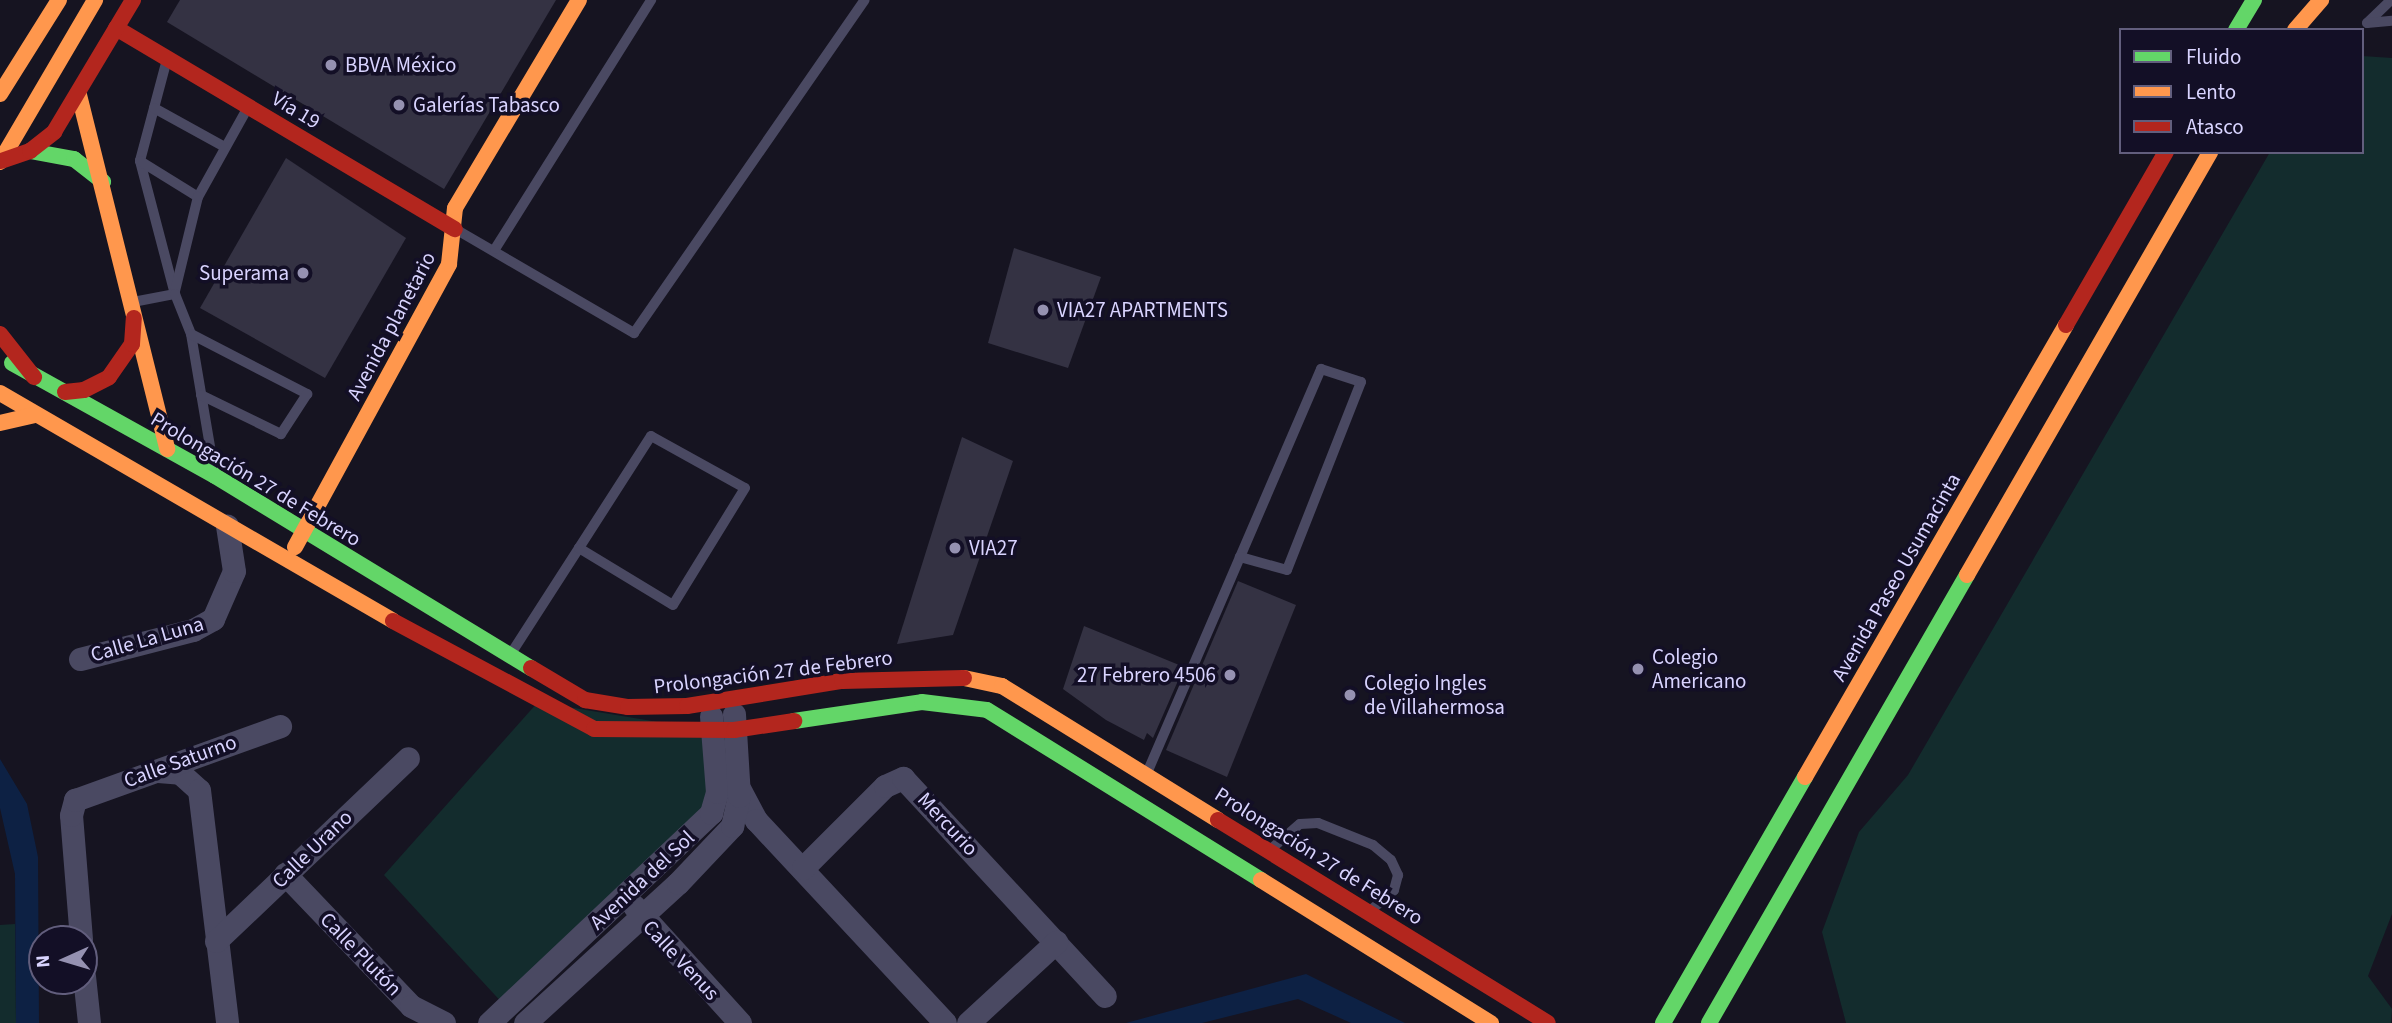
<!DOCTYPE html>
<html>
<head>
<meta charset="utf-8">
<style>
	body { margin:0 }
	#map { position:relative; width:2392px; height:1023px; overflow:hidden; background:#161421; font-family:"Source Sans 3",sans-serif }
	div>[style] { position:absolute }
	[style*='--x'] { left:calc(var(--x)*1px); top:calc(var(--y)*1px); width:calc(var(--w)*1px); rotate:calc(var(--a)*1deg) }
	.green>* { inset:0; background:#132c2d }
	.water>* { inset:0; background:#0d2144 }
	.building>* { inset:0; background:#343243 }
	.lane>* { height:10px; margin:-5px; padding:0 5px; transform-origin:5px; border-radius:5px; background:#4a4962 }
	.street>* { height:23px; margin:-11.5px; padding:0 11.5px; transform-origin:11.5px; border-radius:11.5px; background:#4a4962 }
	.fast>* { height:16px; margin:-8px; padding:0 8px; transform-origin:8px; border-radius:8px; background:#63d668 }
	.slow>* { height:16px; margin:-8px; padding:0 8px; transform-origin:8px; border-radius:8px; background:#ff974d }
	.jam>* { height:16px; margin:-8px; padding:0 8px; transform-origin:8px; border-radius:8px; background:#b3261e }
	.dots>* { width:19px; height:19px; translate:-50% -50%; box-sizing:border-box; border:4px solid #130f26; border-radius:50% }
	span { translate:-50% -50%; white-space:nowrap; text-align:center; line-height:1.15; -webkit-text-stroke:7px #130f26; paint-order:stroke }
	.poi-label { font-size:21px; color:#d9d4ff }
	.left { translate:0 -50%; text-align:left }
	.right { translate:-100% -50%; text-align:right }
	.street-label { font-size:21px; color:#d9d4ff }
	.legend { position:absolute; left:2119px; top:28px; width:245px; height:126px; box-sizing:border-box; background:#130f26; border:2px solid #625e7d; margin:0; padding:9px 12px; list-style:none; font-size:21px; color:#d9d4ff }
	.legend li { display:flex; align-items:center; gap:14px; height:35px }
	.legend b { width:35px; border:2px solid #625e7d }
	.north { position:absolute; left:28px; top:925px; width:70px; height:70px; box-sizing:border-box; background:#130f26; border:2px solid #625e7d; border-radius:50%; rotate:266deg; font-size:19px; font-weight:700; line-height:28px; text-align:center; color:#d9d4ff }
	.north::after { content:''; display:block; margin:auto; width:24px; height:32px; background:#9591b1; clip-path:polygon(50% 0,100% 100%,50% 72%,0 100%) }
</style>
</head>
<body>
<div id="map">
	<div class="green">
		<div style="clip-path:polygon(2362px 56px,2392px 58px,2392px 914px,2368px 976px,2392px 1009px,2391px 1023px,1846px 1023px,1822px 932px,1859px 832px,1908px 775px,2270px 152px,2362px 152px)"></div>
		<div style="clip-path:polygon(538px 702px,712px 731px,716px 803px,506px 1007px,384px 875px)"></div>
		<div style="clip-path:polygon(15px 924px,16px 1023px,0 1023px,0 925px)"></div>
	</div>
	<div class="water">
		<div style="clip-path:polygon(0 759px,27px 804px,38px 857px,39px 1023px,16px 1023px,15px 874px,0 808px)"></div>
		<div style="clip-path:polygon(1306px 974px,1405px 1023px,1351px 1023px,1298px 999px,1202px 1023px,1126px 1023px)"></div>
	</div>
	<div class="building">
		<div style="clip-path:polygon(180px 0,556px 0,444px 189px,167px 22px)"></div>
		<div style="clip-path:polygon(286px 158px,406px 238px,325px 378px,200px 308px)"></div>
		<div style="clip-path:polygon(1014px 248px,1101px 277px,1068px 368px,988px 343px)"></div>
		<div style="clip-path:polygon(962px 437px,1013px 461px,953px 635px,897px 644px)"></div>
		<div style="clip-path:polygon(1238px 581px,1296px 605px,1227px 777px,1166px 750px)"></div>
		<div style="clip-path:polygon(1084px 626px,1184px 667px,1153px 738px,1147px 733px,1144px 740px,1106px 720px,1063px 689px)"></div>
	</div>
	<div class="lane">
		<div style="--x:2391;--y:0;--w:33;--a:136"></div>
		<div style="--x:2367;--y:23;--w:25;--a:-5"></div>
		<div style="--x:166;--y:63;--w:101;--a:104.9"></div>
		<div style="--x:140;--y:161;--w:138;--a:75.3"></div>
		<div style="--x:154;--y:108;--w:81;--a:28.8"></div>
		<div style="--x:140;--y:161;--w:68;--a:31.8"></div>
		<div style="--x:198;--y:197;--w:101;--a:-60.9"></div>
		<div style="--x:457;--y:230;--w:205;--a:30.2"></div>
		<div style="--x:634;--y:333;--w:405;--a:-55.3"></div>
		<div style="--x:495;--y:249;--w:294;--a:-57.9"></div>
		<div style="--x:175;--y:291;--w:97;--a:-76.3"></div>
		<div style="--x:133;--y:302;--w:43;--a:-10.8"></div>
		<div style="--x:175;--y:294;--w:43;--a:68.2"></div>
		<div style="--x:191;--y:334;--w:138;--a:80.4"></div>
		<div style="--x:191;--y:334;--w:131;--a:27.3"></div>
		<div style="--x:307;--y:394;--w:48;--a:123"></div>
		<div style="--x:281;--y:434;--w:89;--a:-154"></div>
		<div style="--x:512;--y:652;--w:124;--a:-57.2"></div>
		<div style="--x:579;--y:548;--w:133;--a:-57.3"></div>
		<div style="--x:651;--y:436;--w:107;--a:29"></div>
		<div style="--x:745;--y:488;--w:137;--a:121.6"></div>
		<div style="--x:673;--y:605;--w:110;--a:-148.8"></div>
		<div style="--x:1147;--y:773;--w:440;--a:-66.7"></div>
		<div style="--x:1321;--y:369;--w:42;--a:18"></div>
		<div style="--x:1361;--y:382;--w:202;--a:111.5"></div>
		<div style="--x:1287;--y:570;--w:49;--a:-164.5"></div>
		<div style="--x:1271;--y:849;--w:38;--a:-41"></div>
		<div style="--x:1300;--y:824;--w:18;--a:-3"></div>
		<div style="--x:1318;--y:823;--w:59;--a:21.8"></div>
		<div style="--x:1373;--y:845;--w:23;--a:40"></div>
		<div style="--x:1391;--y:860;--w:17;--a:65"></div>
		<div style="--x:1398;--y:875;--w:16;--a:105"></div>
		<div style="--x:1394;--y:890;--w:30;--a:139"></div>
	</div>
	<div class="street">
		<div style="--x:80;--y:659;--w:117;--a:-14.4"></div>
		<div style="--x:193;--y:630;--w:23;--a:-29"></div>
		<div style="--x:213;--y:619;--w:52;--a:-66.4"></div>
		<div style="--x:234;--y:571;--w:46;--a:-98.8"></div>
		<div style="--x:158;--y:771;--w:22;--a:5"></div>
		<div style="--x:180;--y:773;--w:25;--a:42"></div>
		<div style="--x:199;--y:790;--w:235;--a:83.1"></div>
		<div style="--x:740;--y:790;--w:34;--a:62"></div>
		<div style="--x:756;--y:820;--w:277;--a:47"></div>
		<div style="--x:803;--y:868;--w:116;--a:-45"></div>
		<div style="--x:885;--y:786;--w:20;--a:-24"></div>
		<div style="--x:903;--y:778;--w:297;--a:47.2"></div>
		<div style="--x:285;--y:874;--w:182;--a:46.3"></div>
		<div style="--x:411;--y:1006;--w:37;--a:27"></div>
		<div style="--x:634;--y:906;--w:158;--a:47.8"></div>
		<div style="--x:81;--y:939;--w:124;--a:-94.6"></div>
		<div style="--x:71;--y:815;--w:16;--a:-75"></div>
		<div style="--x:75;--y:800;--w:218;--a:-19.8"></div>
		<div style="--x:216;--y:941;--w:265;--a:-43.6"></div>
		<div style="--x:84;--y:976;--w:47;--a:83.9"></div>
		<div style="--x:489;--y:1023;--w:306;--a:-43.4"></div>
		<div style="--x:711;--y:813;--w:22;--a:-74"></div>
		<div style="--x:717;--y:792;--w:76;--a:-94.5"></div>
		<div style="--x:525;--y:1023;--w:207;--a:-42.5"></div>
		<div style="--x:678;--y:883;--w:79;--a:-46.5"></div>
		<div style="--x:732;--y:826;--w:31;--a:-77"></div>
		<div style="--x:739;--y:796;--w:82;--a:-93.5"></div>
		<div style="--x:968;--y:1023;--w:120;--a:-42.6"></div>
	</div>
	<div class="fast">
		<div style="--x:2236;--y:30;--w:35;--a:-59"></div>
		<div style="--x:30;--y:151;--w:45;--a:10.3"></div>
		<div style="--x:74;--y:159;--w:37;--a:38"></div>
		<div style="--x:12;--y:363;--w:232;--a:29.1"></div>
		<div style="--x:215;--y:476;--w:370;--a:31.3"></div>
		<div style="--x:794;--y:721;--w:129;--a:-8.4"></div>
		<div style="--x:922;--y:702;--w:65;--a:7"></div>
		<div style="--x:987;--y:710;--w:322;--a:31.8"></div>
		<div style="--x:1663;--y:1023;--w:284;--a:-60"></div>
		<div style="--x:1709;--y:1023;--w:517;--a:-60.06"></div>
	</div>
	<div class="slow">
		<div style="--x:2295;--y:30;--w:40;--a:-49"></div>
		<div style="--x:0;--y:94;--w:111;--a:-57.9"></div>
		<div style="--x:79;--y:95;--w:365;--a:76"></div>
		<div style="--x:0;--y:162;--w:188;--a:-59.6"></div>
		<div style="--x:0;--y:393;--w:454;--a:30.1"></div>
		<div style="--x:0;--y:423;--w:36;--a:-13"></div>
		<div style="--x:295;--y:547;--w:322;--a:-61.4"></div>
		<div style="--x:449;--y:264;--w:56;--a:-83.9"></div>
		<div style="--x:455;--y:208;--w:242;--a:-59.2"></div>
		<div style="--x:1967;--y:575;--w:488;--a:-60.1"></div>
		<div style="--x:964;--y:678;--w:39;--a:12"></div>
		<div style="--x:1002;--y:686;--w:254;--a:31.8"></div>
		<div style="--x:1805;--y:777;--w:522;--a:-60"></div>
		<div style="--x:1261;--y:880;--w:271;--a:31.9"></div>
	</div>
	<div class="jam">
		<div style="--x:116;--y:28;--w:394;--a:30.7"></div>
		<div style="--x:1;--y:161;--w:31;--a:-19"></div>
		<div style="--x:30;--y:151;--w:31;--a:-38"></div>
		<div style="--x:54;--y:132;--w:154;--a:-59.1"></div>
		<div style="--x:2066;--y:325;--w:200;--a:-60"></div>
		<div style="--x:0;--y:334;--w:55;--a:51.7"></div>
		<div style="--x:65;--y:392;--w:19;--a:-6"></div>
		<div style="--x:84;--y:390;--w:28;--a:-27"></div>
		<div style="--x:109;--y:377;--w:40;--a:-55.1"></div>
		<div style="--x:132;--y:344;--w:26;--a:-86"></div>
		<div style="--x:393;--y:621;--w:228;--a:28.2"></div>
		<div style="--x:594;--y:729;--w:140;--a:0.4"></div>
		<div style="--x:734;--y:730;--w:61;--a:-8.5"></div>
		<div style="--x:531;--y:668;--w:63;--a:30.7"></div>
		<div style="--x:585;--y:700;--w:44;--a:9.2"></div>
		<div style="--x:628;--y:707;--w:59;--a:-1"></div>
		<div style="--x:687;--y:706;--w:157;--a:-9.2"></div>
		<div style="--x:842;--y:681;--w:122;--a:-1.4"></div>
		<div style="--x:1218;--y:820;--w:387;--a:31.6"></div>
	</div>
	<div class="dots">
		<div style="left:331px;top:65px;background:#9591b1"></div>
		<div style="left:399px;top:105px;background:#9591b1"></div>
		<div style="left:303px;top:273px;background:#9591b1"></div>
		<div style="left:1043px;top:310px;background:#9591b1"></div>
		<div style="left:955px;top:548px;background:#9591b1"></div>
		<div style="left:1638px;top:669px;background:#9591b1"></div>
		<div style="left:1230px;top:675px;background:#9591b1"></div>
		<div style="left:1350px;top:695px;background:#9591b1"></div>
	</div>
	<div class="poi-label">
		<span class="left" style="left:345px;top:65px">BBVA México</span>
		<span class="left" style="left:413px;top:105px">Galerías Tabasco</span>
		<span class="right" style="left:289px;top:273px">Superama</span>
		<span class="left" style="left:1057px;top:310px">VIA27 APARTMENTS</span>
		<span class="left" style="left:969px;top:548px">VIA27</span>
		<span class="left" style="left:1652px;top:669px">Colegio<br>Americano</span>
		<span class="right" style="left:1216px;top:675px">27 Febrero 4506</span>
		<span class="left" style="left:1364px;top:695px">Colegio Ingles<br>de Villahermosa</span>
	</div>
	<div class="street-label">
		<span style="left:296px;top:110px;rotate:31deg">Vía 19</span>
		<span style="left:391px;top:326px;rotate:-62deg">Avenida planetario</span>
		<span style="left:256px;top:479px;rotate:31deg">Prolongación 27 de Febrero</span>
		<span style="left:1896px;top:577px;rotate:-60deg">Avenida Paseo Usumacinta</span>
		<span style="left:147px;top:639px;rotate:-16deg">Calle La Luna</span>
		<span style="left:773px;top:672px;rotate:-7deg">Prolongación 27 de Febrero</span>
		<span style="left:180px;top:761px;rotate:-20deg">Calle Saturno</span>
		<span style="left:948px;top:824px;rotate:47deg">Mercurio</span>
		<span style="left:312px;top:849px;rotate:-44deg">Calle Urano</span>
		<span style="left:1319px;top:856px;rotate:32deg">Prolongación 27 de Febrero</span>
		<span style="left:642px;top:880px;rotate:-43deg">Avenida del Sol</span>
		<span style="left:361px;top:954px;rotate:46deg">Calle Plutón</span>
		<span style="left:681px;top:960px;rotate:47deg">Calle Venus</span>
	</div>
	<ul class="legend">
	<li><b style="height:9px;background:#63d668"></b>Fluido</li>
	<li><b style="height:9px;background:#ff974d"></b>Lento</li>
	<li><b style="height:9px;background:#b3261e"></b>Atasco</li>
	</ul>
	<div class="north">N</div>
</div>
</body>
</html>
